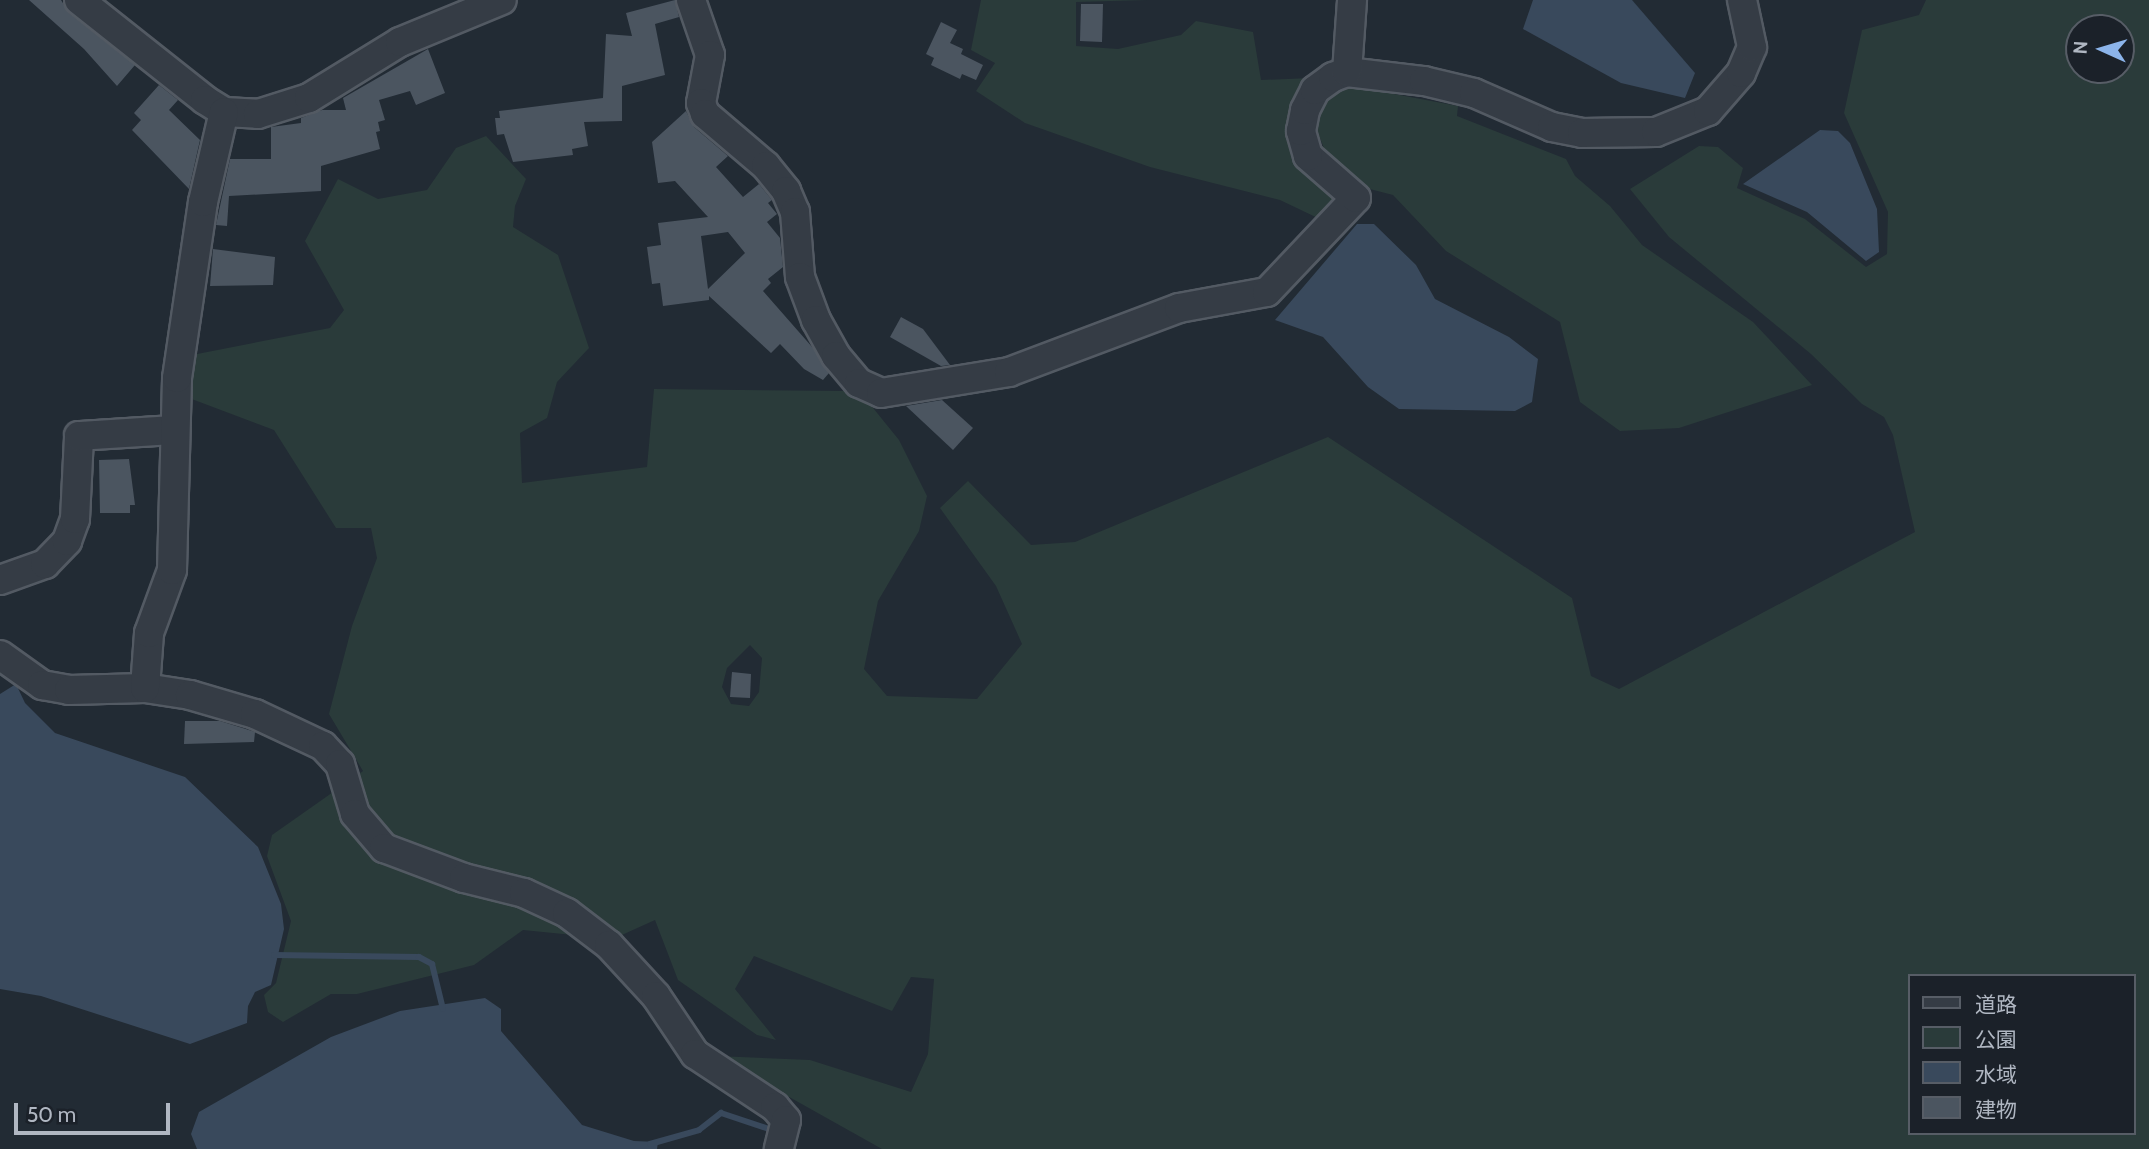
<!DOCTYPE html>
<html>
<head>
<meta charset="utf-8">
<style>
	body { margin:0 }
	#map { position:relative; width:2149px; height:1149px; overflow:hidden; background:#222b34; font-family:Cabin,"Noto Sans JP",sans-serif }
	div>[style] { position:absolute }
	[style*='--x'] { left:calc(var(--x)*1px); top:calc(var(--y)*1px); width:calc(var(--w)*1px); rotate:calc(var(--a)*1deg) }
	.green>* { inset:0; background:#2a3b3a }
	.water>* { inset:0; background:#39495c }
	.stream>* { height:6px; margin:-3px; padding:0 3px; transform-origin:3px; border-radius:3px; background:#39495c }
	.building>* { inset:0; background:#4b5560 }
	.roads { filter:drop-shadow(2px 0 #535a63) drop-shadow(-2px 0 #535a63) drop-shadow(0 2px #535a63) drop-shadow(0 -2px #535a63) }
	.minor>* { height:28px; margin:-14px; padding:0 14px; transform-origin:14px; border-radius:14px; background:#353c45 }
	span { translate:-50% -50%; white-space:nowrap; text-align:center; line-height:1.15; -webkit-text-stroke:5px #1b2129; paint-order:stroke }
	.legend { position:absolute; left:1908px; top:974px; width:228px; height:161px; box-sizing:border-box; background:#1b2129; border:2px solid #575d66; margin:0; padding:9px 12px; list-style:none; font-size:21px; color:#b0b7c2 }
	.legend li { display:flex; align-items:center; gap:14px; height:35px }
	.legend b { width:35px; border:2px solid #575d66 }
	.north { position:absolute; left:2065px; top:14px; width:70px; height:70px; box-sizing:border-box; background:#1b2129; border:2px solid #575d66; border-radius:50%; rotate:274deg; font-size:19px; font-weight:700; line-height:28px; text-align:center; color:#b0b7c2 }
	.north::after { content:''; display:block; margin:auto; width:24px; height:32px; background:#8cb4ea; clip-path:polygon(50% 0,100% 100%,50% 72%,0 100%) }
	.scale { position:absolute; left:14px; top:1103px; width:156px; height:32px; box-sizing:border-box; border:4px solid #b0b7c2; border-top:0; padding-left:9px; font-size:21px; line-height:24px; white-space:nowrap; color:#b0b7c2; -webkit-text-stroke:5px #1b2129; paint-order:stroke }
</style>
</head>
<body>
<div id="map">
	<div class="green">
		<div style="clip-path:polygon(981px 0,1148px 0,1076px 2px,1076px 46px,1118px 49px,1181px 35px,1196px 21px,1253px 32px,1261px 80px,1311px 78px,1290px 131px,1343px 199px,1324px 221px,1280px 200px,1150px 167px,1025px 123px,976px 91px,995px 63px,971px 50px)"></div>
		<div style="clip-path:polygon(evenodd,1926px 0,2149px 0,2149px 1149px,882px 1149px,716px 1056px,810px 1060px,911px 1092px,928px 1054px,934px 979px,911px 977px,892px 1011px,754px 956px,735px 989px,776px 1040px,757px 1035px,678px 980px,655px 920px,613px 939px,523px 930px,474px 965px,357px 994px,331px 994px,283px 1022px,268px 1012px,264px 995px,276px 983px,291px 921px,267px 856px,272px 835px,363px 771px,329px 714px,352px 626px,377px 558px,371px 528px,336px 528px,274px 430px,189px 398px,192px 355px,330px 328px,344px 310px,305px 241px,338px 179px,378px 199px,427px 190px,456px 148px,486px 136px,526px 179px,515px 206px,513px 227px,558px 255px,589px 348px,557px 382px,547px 418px,520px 433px,522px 483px,647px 467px,654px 389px,845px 391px,865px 398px,899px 440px,927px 496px,919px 531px,878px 601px,864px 669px,887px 696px,977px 699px,1022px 644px,996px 586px,940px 508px,968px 481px,1031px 545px,1075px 542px,1328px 437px,1572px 598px,1591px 676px,1619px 689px,1915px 532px,1893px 435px,1884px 417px,1862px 404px,1811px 354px,1669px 237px,1630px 189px,1699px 146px,1718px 147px,1743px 168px,1737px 188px,1805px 219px,1866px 267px,1887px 254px,1888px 212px,1844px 113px,1862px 30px,1919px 15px,1926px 0,2079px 28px,2121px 28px,2121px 70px,2079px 70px,2079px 28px,1926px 0,750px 645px,762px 658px,759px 692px,749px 706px,731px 704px,722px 687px,727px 668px,750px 645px,1926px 0,1909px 976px,2133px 976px,2133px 1133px,1909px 1133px,1909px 976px)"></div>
		<div style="clip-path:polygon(1357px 87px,1458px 106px,1457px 116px,1566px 159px,1575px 176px,1610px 206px,1642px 245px,1753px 322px,1812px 385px,1679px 428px,1620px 431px,1580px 402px,1560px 322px,1446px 251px,1393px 195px,1362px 187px,1326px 153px,1315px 126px,1320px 108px,1340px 91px)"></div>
	</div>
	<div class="water">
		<div style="clip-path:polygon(1533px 0,1632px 0,1695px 73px,1685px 98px,1621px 83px,1523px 29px)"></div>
		<div style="clip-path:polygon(1820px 130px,1838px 131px,1850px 143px,1877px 209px,1879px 252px,1866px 261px,1807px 212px,1743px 184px)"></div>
		<div style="clip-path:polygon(1357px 224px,1374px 224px,1416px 265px,1435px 299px,1509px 337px,1538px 359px,1532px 402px,1515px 411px,1399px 409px,1368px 387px,1323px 337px,1275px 320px)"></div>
		<div style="clip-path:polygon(16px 684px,25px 703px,55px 733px,185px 777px,258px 847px,281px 904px,284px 929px,271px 985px,255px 992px,248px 1006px,247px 1023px,190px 1044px,41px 996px,0 989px,0 694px)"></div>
		<div style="clip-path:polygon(485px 998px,501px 1009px,501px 1031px,582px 1125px,634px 1141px,658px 1142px,657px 1149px,197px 1149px,191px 1134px,199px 1112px,331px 1037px,400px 1011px)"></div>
	</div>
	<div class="stream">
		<div style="--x:274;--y:955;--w:145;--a:0.8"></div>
		<div style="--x:419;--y:957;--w:15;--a:28"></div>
		<div style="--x:432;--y:964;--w:46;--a:76.3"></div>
		<div style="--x:650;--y:1144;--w:51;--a:-15.9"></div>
		<div style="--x:699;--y:1130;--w:28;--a:-38"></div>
		<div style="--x:721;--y:1113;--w:57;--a:18.4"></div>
	</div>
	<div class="building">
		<div style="clip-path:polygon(29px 0,61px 0,69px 13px,135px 65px,117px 86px,84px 49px)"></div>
		<div style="clip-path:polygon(675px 0,679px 17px,655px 24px,665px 75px,622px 86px,622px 121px,584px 122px,588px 146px,572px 149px,573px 155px,513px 162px,504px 134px,497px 135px,495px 118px,500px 118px,499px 111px,603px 98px,606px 34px,632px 36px,626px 13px)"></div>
		<div style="clip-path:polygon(1081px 4px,1103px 4px,1102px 42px,1080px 41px)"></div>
		<div style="clip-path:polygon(941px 22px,957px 30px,950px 43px,963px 49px,961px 54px,983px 65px,976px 80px,962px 74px,960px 79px,931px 65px,934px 58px,926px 54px)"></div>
		<div style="clip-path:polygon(428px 49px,445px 93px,416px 105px,410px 91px,379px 100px,385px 120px,378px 122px,380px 131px,376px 132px,380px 149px,321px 166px,321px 191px,229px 196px,227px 226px,216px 225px,230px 159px,271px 159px,271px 127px,301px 123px,301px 118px,322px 110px,346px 110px,343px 98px)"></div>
		<div style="clip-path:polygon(159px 85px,178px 100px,169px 110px,200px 140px,189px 189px,132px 130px,141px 120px,134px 113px)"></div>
		<div style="clip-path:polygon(evenodd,686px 111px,694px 127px,728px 156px,716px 167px,743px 197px,759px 184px,772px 200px,768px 203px,777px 214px,767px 222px,780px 238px,783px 267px,768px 279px,771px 283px,763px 291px,813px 348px,829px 373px,823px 380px,804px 369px,780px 344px,771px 353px,709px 296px,709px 300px,663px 306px,660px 283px,652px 284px,647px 247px,661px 245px,658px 223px,708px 217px,675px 181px,658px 183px,652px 142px,686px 111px,728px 232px,745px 253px,708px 289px,701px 236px,728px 232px)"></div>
		<div style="clip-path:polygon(213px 249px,275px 257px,273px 285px,210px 286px)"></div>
		<div style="clip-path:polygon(901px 317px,923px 329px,950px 365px,941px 366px,890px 337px)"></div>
		<div style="clip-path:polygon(942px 400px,973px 428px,953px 450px,906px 406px)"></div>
		<div style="clip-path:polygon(129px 459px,135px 505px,130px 505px,130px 513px,100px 513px,99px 460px)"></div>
		<div style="clip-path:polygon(732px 672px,751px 674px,750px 698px,730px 697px)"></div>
		<div style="clip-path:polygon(185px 721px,220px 721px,249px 730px,255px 732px,254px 742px,184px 744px)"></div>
	</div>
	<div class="roads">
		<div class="minor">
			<div style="--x:79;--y:0;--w:161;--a:38.4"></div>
			<div style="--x:205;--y:100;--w:22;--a:32"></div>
			<div style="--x:224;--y:112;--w:34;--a:3"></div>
			<div style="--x:258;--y:114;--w:53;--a:-17.4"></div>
			<div style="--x:309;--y:98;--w:107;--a:-31.6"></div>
			<div style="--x:400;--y:42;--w:110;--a:-22.4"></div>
			<div style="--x:691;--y:0;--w:58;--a:70.9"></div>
			<div style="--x:710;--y:55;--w:49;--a:100.6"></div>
			<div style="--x:701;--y:103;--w:12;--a:70"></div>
			<div style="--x:705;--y:114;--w:80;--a:40.4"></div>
			<div style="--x:766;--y:166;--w:32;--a:51"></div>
			<div style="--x:786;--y:191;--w:23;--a:67"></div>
			<div style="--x:795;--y:212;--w:65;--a:85.6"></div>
			<div style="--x:800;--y:277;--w:46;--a:69.6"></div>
			<div style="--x:816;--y:320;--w:41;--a:60.9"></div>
			<div style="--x:836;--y:356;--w:35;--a:50"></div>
			<div style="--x:859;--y:383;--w:24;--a:24"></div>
			<div style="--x:881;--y:393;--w:130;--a:-9.3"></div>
			<div style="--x:1009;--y:372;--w:182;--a:-20.6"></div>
			<div style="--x:1179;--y:308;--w:89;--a:-10.3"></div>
			<div style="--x:1267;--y:292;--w:129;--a:-46.6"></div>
			<div style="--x:1356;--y:198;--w:64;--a:-138.8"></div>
			<div style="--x:1308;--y:156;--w:26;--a:-106"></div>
			<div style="--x:1301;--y:131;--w:21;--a:-79"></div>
			<div style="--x:1305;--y:110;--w:22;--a:-63"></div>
			<div style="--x:1315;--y:90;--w:22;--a:-36"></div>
			<div style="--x:1333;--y:77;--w:15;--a:-20"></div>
			<div style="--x:1347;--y:72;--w:78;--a:6.7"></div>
			<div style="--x:1424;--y:81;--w:51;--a:13.5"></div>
			<div style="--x:1474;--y:93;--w:85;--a:23.6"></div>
			<div style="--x:1552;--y:127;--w:31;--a:11"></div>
			<div style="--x:1582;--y:133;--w:74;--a:-0.8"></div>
			<div style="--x:1656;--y:132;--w:56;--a:-22"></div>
			<div style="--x:1708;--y:111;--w:50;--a:-49"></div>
			<div style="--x:1741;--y:73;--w:28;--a:-67"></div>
			<div style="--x:1752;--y:47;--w:48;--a:-102"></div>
			<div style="--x:1347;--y:72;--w:72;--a:-86"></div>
			<div style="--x:0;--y:580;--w:48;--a:-19.6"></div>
			<div style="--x:45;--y:564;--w:32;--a:-46"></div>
			<div style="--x:67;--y:541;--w:23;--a:-70"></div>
			<div style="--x:75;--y:519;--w:83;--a:-87.2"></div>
			<div style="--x:79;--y:436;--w:96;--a:-3.6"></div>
			<div style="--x:0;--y:655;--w:52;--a:35.5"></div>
			<div style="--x:42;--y:685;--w:27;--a:10"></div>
			<div style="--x:69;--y:690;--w:76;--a:-1.5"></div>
			<div style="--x:145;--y:688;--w:46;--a:8.8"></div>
			<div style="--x:190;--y:695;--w:68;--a:16.3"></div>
			<div style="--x:255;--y:714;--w:75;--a:25.2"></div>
			<div style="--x:323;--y:746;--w:25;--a:47"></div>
			<div style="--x:340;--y:764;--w:52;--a:73.3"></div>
			<div style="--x:355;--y:814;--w:45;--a:49.5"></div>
			<div style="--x:384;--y:848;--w:85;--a:20.6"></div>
			<div style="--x:464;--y:878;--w:62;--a:14"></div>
			<div style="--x:524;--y:893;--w:47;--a:24.9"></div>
			<div style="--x:567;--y:913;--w:53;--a:37.3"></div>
			<div style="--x:609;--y:945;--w:69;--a:47.3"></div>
			<div style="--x:656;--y:996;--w:70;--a:56.1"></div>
			<div style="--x:695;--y:1054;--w:96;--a:33.5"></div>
			<div style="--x:775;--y:1107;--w:17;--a:50"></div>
			<div style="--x:786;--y:1120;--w:30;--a:104"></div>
			<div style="--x:145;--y:688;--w:55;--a:-85.8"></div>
			<div style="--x:149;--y:633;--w:67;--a:-69.9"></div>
			<div style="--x:172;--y:570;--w:192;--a:-88.5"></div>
			<div style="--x:177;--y:378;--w:178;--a:-81.6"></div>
			<div style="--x:203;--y:202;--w:92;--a:-76.9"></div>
		</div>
	</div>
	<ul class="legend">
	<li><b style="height:9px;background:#353c45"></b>道路</li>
	<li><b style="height:19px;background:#2a3b3a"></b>公園</li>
	<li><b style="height:19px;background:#39495c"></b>水域</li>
	<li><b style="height:19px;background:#4b5560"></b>建物</li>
	</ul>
	<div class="north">N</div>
	<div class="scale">50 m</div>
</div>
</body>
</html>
